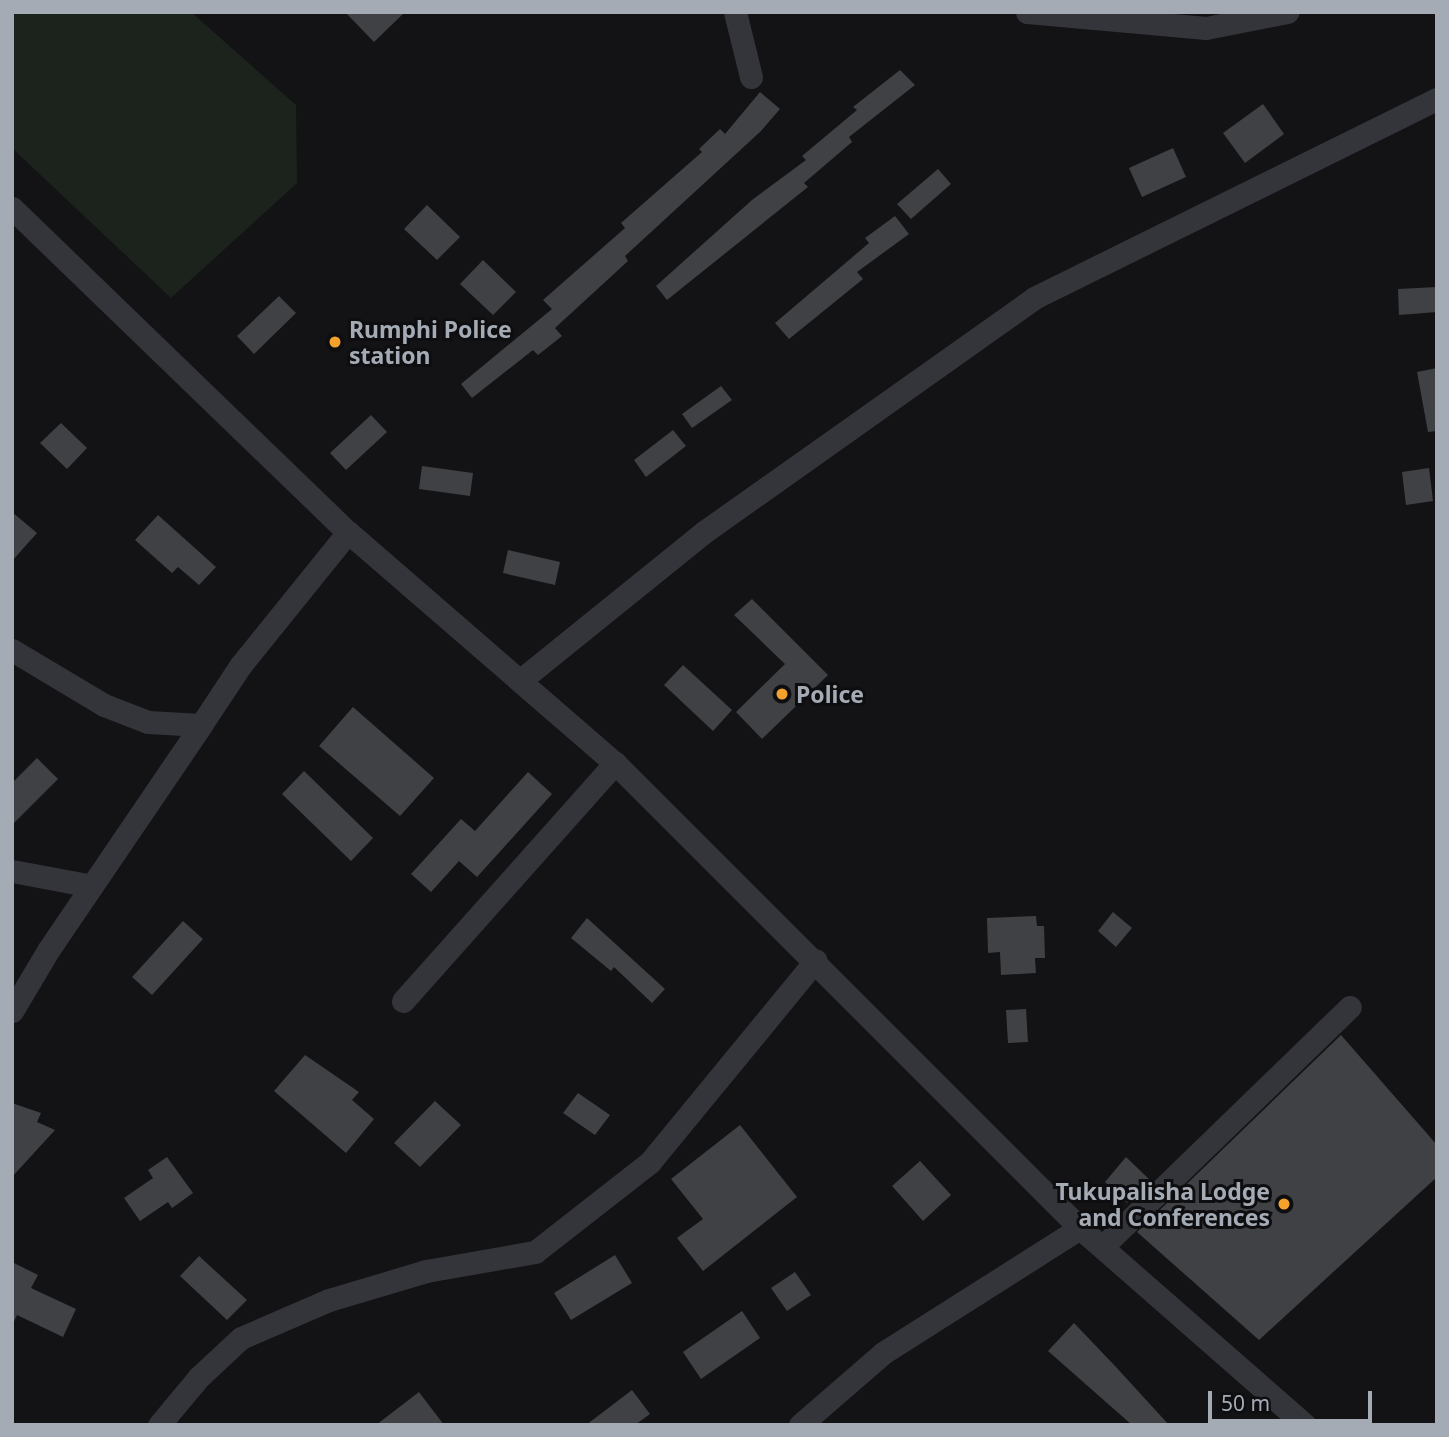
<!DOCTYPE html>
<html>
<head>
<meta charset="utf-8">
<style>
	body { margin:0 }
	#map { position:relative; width:1449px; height:1437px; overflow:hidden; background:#131315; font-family:"Noto Sans",sans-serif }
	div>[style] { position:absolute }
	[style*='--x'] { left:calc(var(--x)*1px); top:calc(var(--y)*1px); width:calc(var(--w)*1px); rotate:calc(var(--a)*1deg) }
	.green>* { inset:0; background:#1b231c }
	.building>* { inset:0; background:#3f4145 }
	.street>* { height:23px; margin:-11.5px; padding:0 11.5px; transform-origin:11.5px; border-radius:11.5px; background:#34353a }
	.dots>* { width:19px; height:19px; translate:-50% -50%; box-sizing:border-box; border:4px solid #0e0e10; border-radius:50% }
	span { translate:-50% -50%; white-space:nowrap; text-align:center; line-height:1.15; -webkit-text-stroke:6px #0e0e10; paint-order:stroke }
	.poi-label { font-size:23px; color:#a4abb5; font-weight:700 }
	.left { translate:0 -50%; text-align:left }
	.right { translate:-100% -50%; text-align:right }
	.frame { position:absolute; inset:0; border:14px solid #a4abb5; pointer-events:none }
	.scale { position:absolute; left:1208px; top:1391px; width:164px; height:32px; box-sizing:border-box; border:4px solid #a4abb5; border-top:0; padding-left:9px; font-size:21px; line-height:24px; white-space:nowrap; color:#a4abb5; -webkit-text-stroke:5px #0e0e10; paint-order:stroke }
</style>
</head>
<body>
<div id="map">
	<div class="green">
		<div style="clip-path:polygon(12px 12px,191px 12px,296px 105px,297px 183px,171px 298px,12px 148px)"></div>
	</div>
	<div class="building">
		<div style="clip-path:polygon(345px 12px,405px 12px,374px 42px)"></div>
		<div style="clip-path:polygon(900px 70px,915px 85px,849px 137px,852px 142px,804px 183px,808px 187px,667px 300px,656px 286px,752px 200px,806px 160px,802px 156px,857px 110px,853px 107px)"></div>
		<div style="clip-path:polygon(760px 92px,780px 109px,761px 131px,625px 256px,628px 261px,555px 328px,562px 336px,538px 355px,533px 350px,472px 398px,461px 384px,552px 309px,543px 300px,625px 228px,621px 223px,702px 152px,699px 149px,720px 129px,725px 134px)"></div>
		<div style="clip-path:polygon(1263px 104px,1284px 134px,1245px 163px,1223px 133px)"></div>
		<div style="clip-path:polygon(1173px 148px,1186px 177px,1142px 197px,1129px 168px)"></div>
		<div style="clip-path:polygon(938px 169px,951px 184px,911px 219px,897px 204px)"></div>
		<div style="clip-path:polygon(427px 205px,460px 237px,437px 260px,404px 229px)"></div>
		<div style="clip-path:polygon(895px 216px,909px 234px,857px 272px,863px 279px,789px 339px,775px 323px,869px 243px,865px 238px)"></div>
		<div style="clip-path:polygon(483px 260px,516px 292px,493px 315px,460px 284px)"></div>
		<div style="clip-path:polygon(1437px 287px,1437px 312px,1399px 315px,1398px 289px)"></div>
		<div style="clip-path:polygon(279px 296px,296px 313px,254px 354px,237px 336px)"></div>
		<div style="clip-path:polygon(1437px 368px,1437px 431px,1428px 432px,1417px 372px)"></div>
		<div style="clip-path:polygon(721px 386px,732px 400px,692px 428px,682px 414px)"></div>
		<div style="clip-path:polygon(371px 415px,387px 432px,346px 470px,330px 453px)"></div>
		<div style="clip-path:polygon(61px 423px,87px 448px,67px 469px,40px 443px)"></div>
		<div style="clip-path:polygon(673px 430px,686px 446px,646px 477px,634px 460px)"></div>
		<div style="clip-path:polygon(422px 466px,473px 473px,470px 496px,419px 489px)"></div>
		<div style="clip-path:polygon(1429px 468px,1433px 501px,1406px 505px,1402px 472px)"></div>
		<div style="clip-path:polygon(12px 512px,37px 533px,12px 561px)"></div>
		<div style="clip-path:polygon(158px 515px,216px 567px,199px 585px,178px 567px,172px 573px,135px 540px)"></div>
		<div style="clip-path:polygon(508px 550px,560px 562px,555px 585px,503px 573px)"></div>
		<div style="clip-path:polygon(752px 599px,828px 675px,762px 739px,736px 712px,785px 664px,734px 615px)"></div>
		<div style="clip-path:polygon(683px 665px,732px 710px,713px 731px,664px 685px)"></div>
		<div style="clip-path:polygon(353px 707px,434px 778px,400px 816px,319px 746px)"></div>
		<div style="clip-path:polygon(37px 758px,58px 779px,12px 825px,12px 783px)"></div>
		<div style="clip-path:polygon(304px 771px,373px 838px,351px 861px,282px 794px)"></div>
		<div style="clip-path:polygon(528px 772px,552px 794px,477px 877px,459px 861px,431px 892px,411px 874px,461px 819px,475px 831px)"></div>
		<div style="clip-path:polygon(1113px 912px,1132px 928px,1116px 947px,1098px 931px)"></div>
		<div style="clip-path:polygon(1036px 916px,1037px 926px,1044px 926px,1045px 958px,1035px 958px,1036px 973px,1001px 975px,1000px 952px,988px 953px,987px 918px)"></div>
		<div style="clip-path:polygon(587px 918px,665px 989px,652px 1003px,614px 967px,611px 971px,571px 938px)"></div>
		<div style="clip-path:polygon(183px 921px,203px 939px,152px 995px,132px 977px)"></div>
		<div style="clip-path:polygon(1026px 1009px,1028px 1042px,1008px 1043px,1006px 1010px)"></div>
		<div style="clip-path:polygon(1341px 1035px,1437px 1145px,1437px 1177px,1259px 1340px,1137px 1232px)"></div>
		<div style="clip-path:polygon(305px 1055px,359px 1092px,352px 1100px,374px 1119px,346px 1153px,274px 1091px)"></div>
		<div style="clip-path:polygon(578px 1093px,610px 1115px,595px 1135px,563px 1113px)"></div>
		<div style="clip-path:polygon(435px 1101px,461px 1125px,420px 1167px,394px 1143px)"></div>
		<div style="clip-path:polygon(12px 1103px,41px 1113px,37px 1122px,55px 1130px,12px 1177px)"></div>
		<div style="clip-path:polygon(740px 1125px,797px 1197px,703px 1271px,677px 1238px,703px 1219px,671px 1179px)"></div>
		<div style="clip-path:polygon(167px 1157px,193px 1193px,172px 1208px,168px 1202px,140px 1221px,124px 1198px,153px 1178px,148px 1170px)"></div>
		<div style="clip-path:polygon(1126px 1157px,1151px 1181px,1127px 1203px,1105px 1182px)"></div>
		<div style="clip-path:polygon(920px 1161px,951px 1195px,923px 1221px,892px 1186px)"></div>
		<div style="clip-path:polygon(615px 1255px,632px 1283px,571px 1320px,554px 1293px)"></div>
		<div style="clip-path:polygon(199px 1256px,247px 1300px,227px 1320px,180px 1276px)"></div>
		<div style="clip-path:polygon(12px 1262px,38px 1275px,31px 1288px,76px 1309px,63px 1337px,17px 1315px,12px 1326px)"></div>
		<div style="clip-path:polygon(795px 1272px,811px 1295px,787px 1311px,771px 1288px)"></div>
		<div style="clip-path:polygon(742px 1311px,760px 1338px,701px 1379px,683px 1352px)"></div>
		<div style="clip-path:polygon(1074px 1323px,1116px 1367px,1169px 1425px,1132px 1425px,1048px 1351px)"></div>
		<div style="clip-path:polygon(632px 1390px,650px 1414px,635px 1425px,586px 1425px)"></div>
		<div style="clip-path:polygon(419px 1392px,444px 1425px,376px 1425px)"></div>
	</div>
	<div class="street">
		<div style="--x:735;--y:12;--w:67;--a:76.2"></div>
		<div style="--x:1027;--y:12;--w:180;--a:5.1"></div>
		<div style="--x:1206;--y:28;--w:83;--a:-11.2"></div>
		<div style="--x:12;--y:208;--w:467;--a:44"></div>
		<div style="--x:348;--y:532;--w:353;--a:40.9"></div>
		<div style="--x:615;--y:763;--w:658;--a:45"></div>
		<div style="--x:1080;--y:1228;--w:299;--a:41.2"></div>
		<div style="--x:12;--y:650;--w:107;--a:30.9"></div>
		<div style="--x:104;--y:705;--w:47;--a:21.1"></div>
		<div style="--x:148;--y:722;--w:53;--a:3.2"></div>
		<div style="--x:201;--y:725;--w:71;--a:-56.5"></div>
		<div style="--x:240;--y:666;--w:172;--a:-51.1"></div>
		<div style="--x:522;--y:679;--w:234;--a:-38.9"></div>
		<div style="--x:704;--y:532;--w:405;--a:-35.3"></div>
		<div style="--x:1034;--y:298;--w:449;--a:-26.3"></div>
		<div style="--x:12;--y:871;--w:81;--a:10.6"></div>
		<div style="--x:403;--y:1001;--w:319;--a:-48.3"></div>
		<div style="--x:12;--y:1011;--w:72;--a:-59.2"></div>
		<div style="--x:49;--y:949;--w:271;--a:-55.8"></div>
		<div style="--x:1102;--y:1247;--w:345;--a:-44.1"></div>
		<div style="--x:159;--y:1425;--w:62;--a:-50.2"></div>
		<div style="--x:199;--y:1377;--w:57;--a:-42.9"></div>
		<div style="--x:241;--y:1338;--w:96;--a:-23.4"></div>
		<div style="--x:329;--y:1300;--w:101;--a:-16.6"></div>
		<div style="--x:426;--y:1271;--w:111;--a:-9.9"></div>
		<div style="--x:535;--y:1252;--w:146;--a:-38"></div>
		<div style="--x:650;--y:1162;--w:261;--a:-50.6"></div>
		<div style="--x:800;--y:1425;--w:110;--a:-40.9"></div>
		<div style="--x:883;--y:1353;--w:233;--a:-32.4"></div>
	</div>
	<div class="dots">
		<div style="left:335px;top:342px;background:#f4a22c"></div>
		<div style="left:782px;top:694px;background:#f4a22c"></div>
		<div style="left:1284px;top:1204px;background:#f4a22c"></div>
	</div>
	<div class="poi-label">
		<span class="left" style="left:349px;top:342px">Rumphi Police<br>station</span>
		<span class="left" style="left:796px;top:694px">Police</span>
		<span class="right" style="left:1270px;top:1204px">Tukupalisha Lodge<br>and Conferences</span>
	</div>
	<div class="frame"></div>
	<div class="scale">50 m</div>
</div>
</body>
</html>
